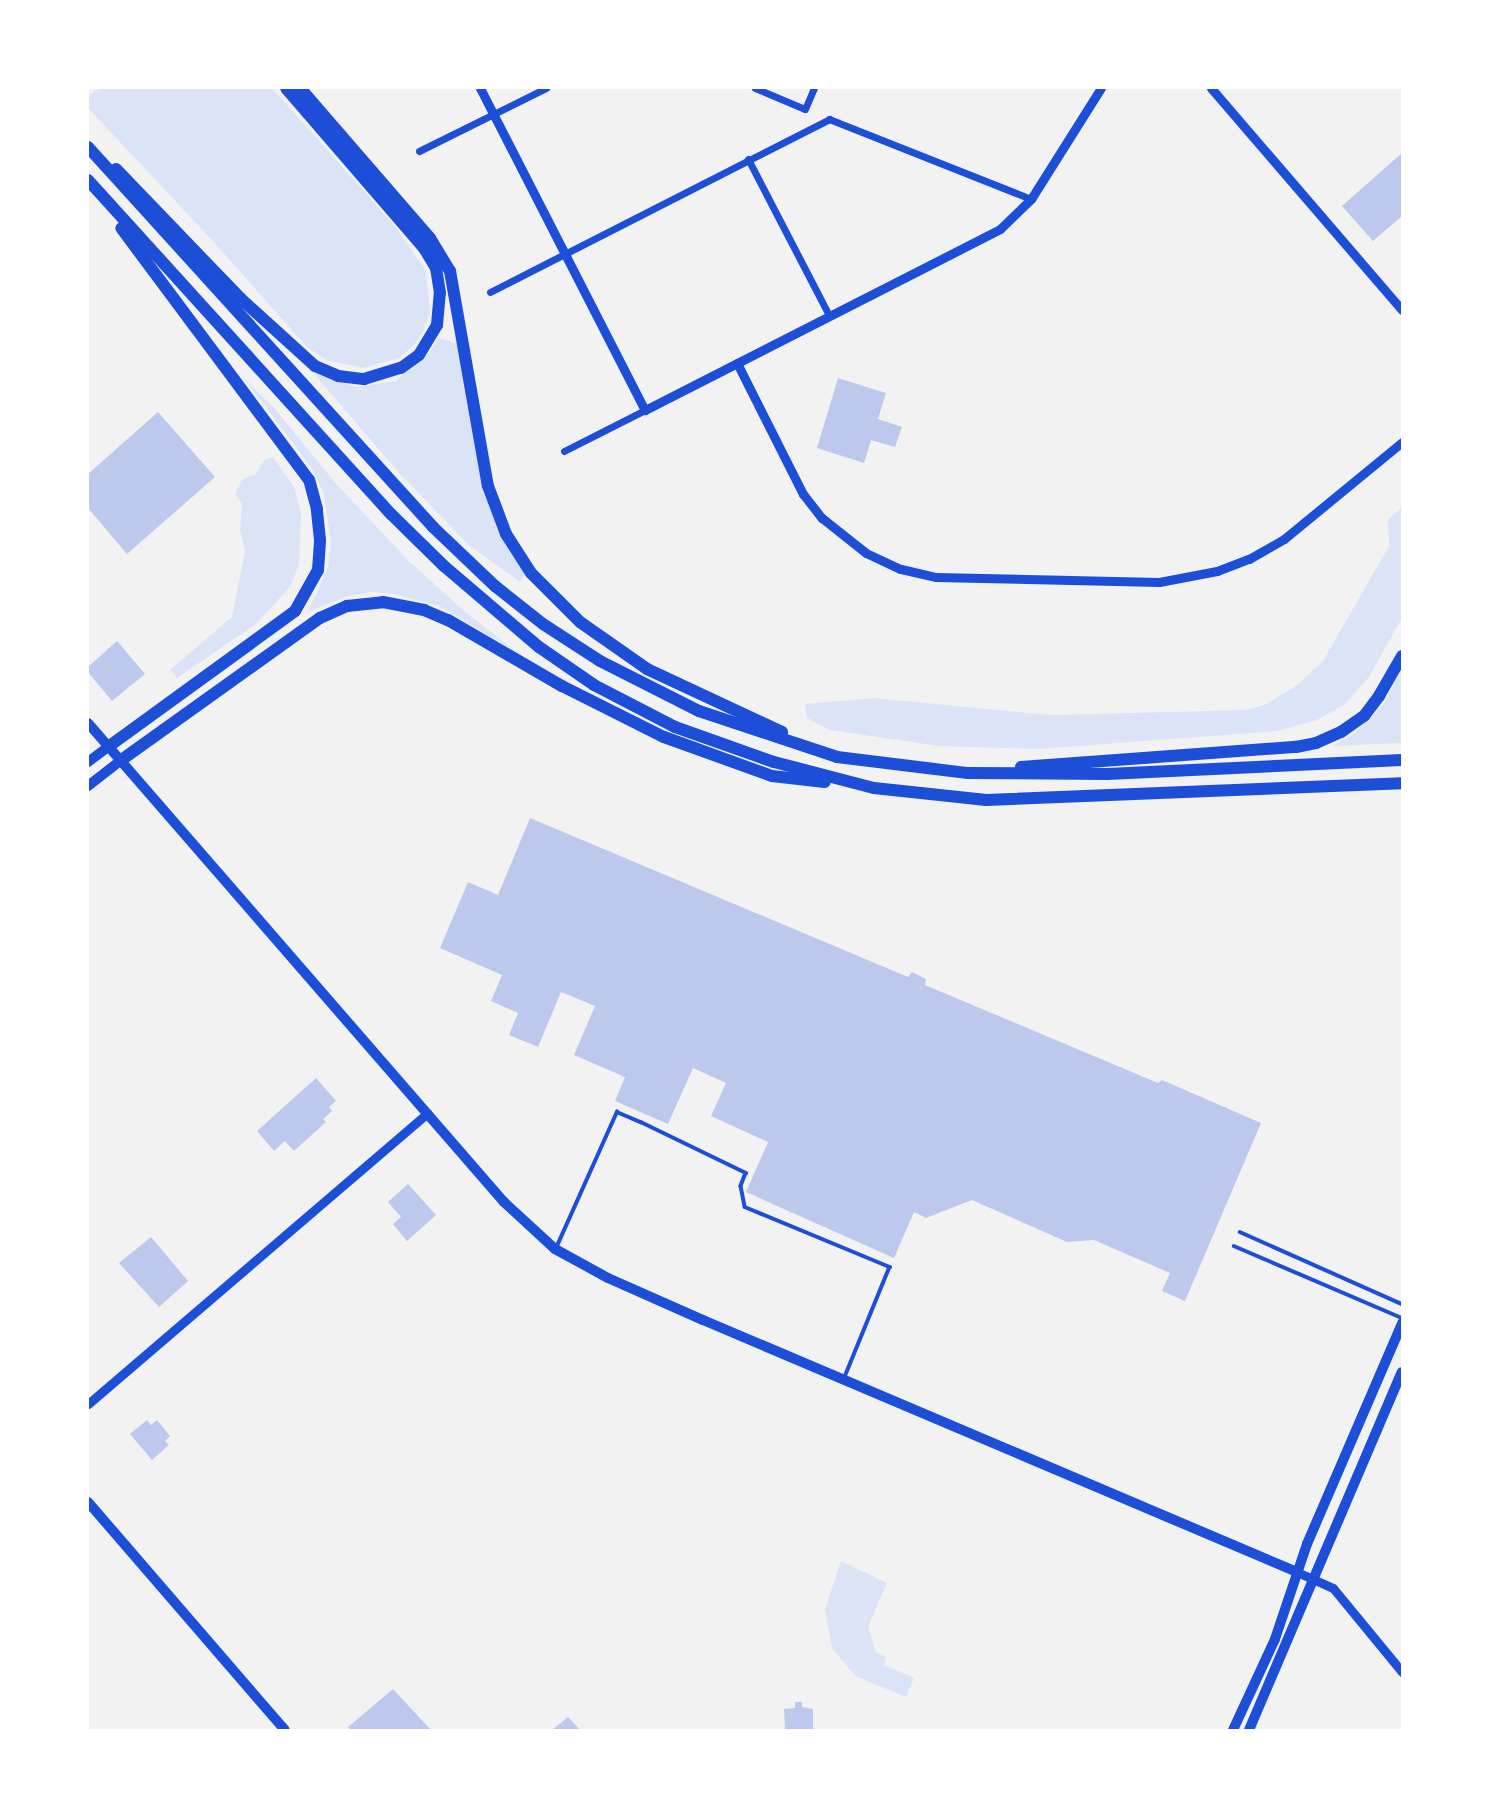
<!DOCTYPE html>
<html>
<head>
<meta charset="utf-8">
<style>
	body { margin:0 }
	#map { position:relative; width:1490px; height:1818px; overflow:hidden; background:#f2f2f2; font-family:"Golos Text",sans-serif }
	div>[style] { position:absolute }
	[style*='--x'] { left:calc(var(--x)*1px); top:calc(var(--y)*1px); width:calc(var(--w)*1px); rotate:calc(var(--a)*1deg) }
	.green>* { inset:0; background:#dbe4f7 }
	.building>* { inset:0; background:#bdc9ec }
	.service>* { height:3.5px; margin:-1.75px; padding:0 1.75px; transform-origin:1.75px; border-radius:1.75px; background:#1d4ed8 }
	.minor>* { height:7px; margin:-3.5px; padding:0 3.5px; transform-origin:3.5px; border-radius:3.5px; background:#1d4ed8 }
	.tertiary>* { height:9px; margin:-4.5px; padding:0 4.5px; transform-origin:4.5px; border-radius:4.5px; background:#1d4ed8 }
	.secondary>* { height:10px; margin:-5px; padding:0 5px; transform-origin:5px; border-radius:5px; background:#1d4ed8 }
	.primary>* { height:10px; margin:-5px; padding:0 5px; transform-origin:5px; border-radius:5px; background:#1d4ed8 }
	.motorway>* { height:12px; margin:-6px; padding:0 6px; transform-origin:6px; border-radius:6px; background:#1d4ed8 }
	span { translate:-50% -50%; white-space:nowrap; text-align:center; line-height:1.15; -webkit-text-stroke:5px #fff; paint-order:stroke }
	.frame { position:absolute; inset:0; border:89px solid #fff; pointer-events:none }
</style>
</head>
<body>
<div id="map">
	<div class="green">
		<div style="clip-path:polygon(100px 88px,272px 88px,394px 225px,426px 271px,430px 313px,423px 332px,413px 346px,399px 358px,363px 368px,326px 360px,307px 347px,210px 238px,88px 108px,88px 96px)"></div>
		<div style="clip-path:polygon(439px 338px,459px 344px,484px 493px,511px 554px,525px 573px,520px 582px,470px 546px,401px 475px,314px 374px,357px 387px,395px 381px,425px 359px)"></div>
		<div style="clip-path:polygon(241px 375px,276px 410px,337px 485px,408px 560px,465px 612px,517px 652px,439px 606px,394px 594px,370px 592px,345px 597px,308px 612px,328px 567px,331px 542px,324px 495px,314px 472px,296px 447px)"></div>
		<div style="clip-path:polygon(273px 457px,294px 487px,301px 513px,299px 565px,290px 587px,256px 624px,177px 678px,170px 670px,232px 617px,245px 551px,240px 529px,242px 504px,235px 494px,243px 479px,256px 474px,264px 460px)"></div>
		<div style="clip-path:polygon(1402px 507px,1402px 618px,1369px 677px,1344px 705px,1317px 720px,1277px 731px,1038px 749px,939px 746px,830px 730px,807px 718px,805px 704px,874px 698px,1050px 715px,1247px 710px,1266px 704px,1296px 686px,1323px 661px,1389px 546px,1388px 520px)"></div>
		<div style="clip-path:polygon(1402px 671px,1402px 743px,1332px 746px,1352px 735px,1381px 708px)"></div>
		<div style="clip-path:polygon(841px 1561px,887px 1583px,868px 1627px,876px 1652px,886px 1657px,884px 1665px,914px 1678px,906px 1697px,855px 1676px,832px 1648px,825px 1609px)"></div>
	</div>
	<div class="building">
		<div style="clip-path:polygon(1402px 153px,1402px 216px,1373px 241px,1342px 206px)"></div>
		<div style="clip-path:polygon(838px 378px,886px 393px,878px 419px,902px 427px,895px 447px,871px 440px,864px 463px,817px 448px)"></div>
		<div style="clip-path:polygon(158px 412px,215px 477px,127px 554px,88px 508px,88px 474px)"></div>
		<div style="clip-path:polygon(117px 641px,145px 674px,112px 701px,88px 672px,88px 667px)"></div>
		<div style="clip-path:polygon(530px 818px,908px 977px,912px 972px,926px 979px,925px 985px,1158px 1083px,1162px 1080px,1261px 1123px,1185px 1301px,1162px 1291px,1170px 1273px,1094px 1240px,1067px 1242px,972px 1200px,926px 1218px,914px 1212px,894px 1258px,746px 1192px,768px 1142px,711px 1116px,726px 1083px,693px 1068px,668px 1124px,615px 1101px,625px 1077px,574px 1055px,595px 1006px,561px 992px,538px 1047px,509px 1035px,518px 1013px,491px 1001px,502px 975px,440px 948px,468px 882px,498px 895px)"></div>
		<div style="clip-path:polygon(316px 1078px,336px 1101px,329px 1107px,332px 1111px,323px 1119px,326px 1122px,294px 1151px,285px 1141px,274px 1151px,257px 1131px)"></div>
		<div style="clip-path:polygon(408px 1184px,436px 1215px,407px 1241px,393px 1224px,401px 1217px,388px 1202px)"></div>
		<div style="clip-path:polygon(151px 1237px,188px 1281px,159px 1307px,119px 1263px)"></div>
		<div style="clip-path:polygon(147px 1420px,151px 1425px,157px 1420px,170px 1436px,165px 1441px,169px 1445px,152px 1460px,130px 1434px)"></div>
		<div style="clip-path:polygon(393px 1689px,431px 1730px,351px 1730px,348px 1727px)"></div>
		<div style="clip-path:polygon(795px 1702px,802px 1702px,802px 1707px,813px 1709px,813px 1730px,785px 1730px,784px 1709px,795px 1708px)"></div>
		<div style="clip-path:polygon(568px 1717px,580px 1730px,552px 1730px)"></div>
	</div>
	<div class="service">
		<div style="--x:1240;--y:1232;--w:177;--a:24"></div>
		<div style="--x:557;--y:1246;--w:147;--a:-65.9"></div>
		<div style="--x:617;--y:1112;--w:26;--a:23"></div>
		<div style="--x:641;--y:1122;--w:117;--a:25.9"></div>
		<div style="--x:746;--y:1173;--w:14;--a:111"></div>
		<div style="--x:741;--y:1186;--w:21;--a:79"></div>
		<div style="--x:745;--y:1207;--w:157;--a:22.5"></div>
		<div style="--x:890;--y:1267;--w:119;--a:112.2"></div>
		<div style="--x:1234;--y:1246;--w:183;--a:23.2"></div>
	</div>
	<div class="minor">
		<div style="--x:755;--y:88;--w:54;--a:22.8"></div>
		<div style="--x:805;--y:109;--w:23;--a:-67"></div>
		<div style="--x:419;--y:151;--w:142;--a:-26.4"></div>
		<div style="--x:748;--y:159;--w:176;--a:62.6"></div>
		<div style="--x:490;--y:292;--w:381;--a:-27"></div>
		<div style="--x:829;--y:119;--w:217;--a:21.6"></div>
		<div style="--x:564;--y:451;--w:91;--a:-26.8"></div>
	</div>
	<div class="tertiary">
		<div style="--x:480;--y:88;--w:362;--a:62.9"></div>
		<div style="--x:645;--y:410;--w:398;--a:-27"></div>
		<div style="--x:1000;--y:229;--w:43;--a:-44.1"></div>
		<div style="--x:1031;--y:199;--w:131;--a:-57.8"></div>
		<div style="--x:1211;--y:88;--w:293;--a:49.3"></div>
		<div style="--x:737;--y:363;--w:147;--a:63.3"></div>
		<div style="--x:803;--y:494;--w:31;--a:52"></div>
		<div style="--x:822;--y:518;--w:56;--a:38.5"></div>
		<div style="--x:866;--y:553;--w:38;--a:25"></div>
		<div style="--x:901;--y:569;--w:36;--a:13"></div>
		<div style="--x:936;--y:577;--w:223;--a:1.3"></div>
		<div style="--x:1159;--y:582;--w:59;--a:-10.7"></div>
		<div style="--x:1217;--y:571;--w:34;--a:-21"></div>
		<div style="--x:1249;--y:559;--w:40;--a:-29.7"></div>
		<div style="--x:1284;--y:539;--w:153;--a:-39.4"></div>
		<div style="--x:88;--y:1404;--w:447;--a:-40.6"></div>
		<div style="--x:1297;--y:1572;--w:39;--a:24"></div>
		<div style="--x:1333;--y:1588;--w:109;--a:50.6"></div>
	</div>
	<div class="secondary">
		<div style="--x:88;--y:723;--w:634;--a:49.03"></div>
		<div style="--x:504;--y:1202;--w:69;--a:42.7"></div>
		<div style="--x:555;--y:1249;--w:60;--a:28.7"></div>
		<div style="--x:608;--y:1278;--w:104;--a:23.9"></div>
		<div style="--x:703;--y:1320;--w:645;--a:22.99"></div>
		<div style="--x:88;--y:762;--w:25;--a:-37"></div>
		<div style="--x:88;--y:786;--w:41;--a:-38"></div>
		<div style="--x:88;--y:1502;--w:301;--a:49.2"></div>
	</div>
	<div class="primary">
		<div style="--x:1233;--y:1730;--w:100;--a:-65.2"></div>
		<div style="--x:1275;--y:1639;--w:100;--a:-71.4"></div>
		<div style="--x:1307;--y:1544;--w:241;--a:-66.7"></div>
		<div style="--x:1249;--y:1730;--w:389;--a:-66.9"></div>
	</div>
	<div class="motorway">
		<div style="--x:300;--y:88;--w:198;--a:49.1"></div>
		<div style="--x:430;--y:238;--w:39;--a:59"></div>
		<div style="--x:450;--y:271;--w:218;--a:80"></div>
		<div style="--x:488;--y:486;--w:51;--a:69.4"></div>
		<div style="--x:506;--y:534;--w:46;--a:57.3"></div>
		<div style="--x:531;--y:573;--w:69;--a:45"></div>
		<div style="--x:580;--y:622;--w:82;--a:35"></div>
		<div style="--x:647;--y:669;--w:149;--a:25"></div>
		<div style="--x:88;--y:147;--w:513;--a:47.76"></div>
		<div style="--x:433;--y:527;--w:86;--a:43.6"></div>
		<div style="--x:495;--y:586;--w:61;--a:38.4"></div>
		<div style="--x:543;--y:624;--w:68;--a:33"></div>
		<div style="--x:600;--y:661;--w:111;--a:26.8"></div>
		<div style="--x:699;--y:711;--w:145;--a:18.4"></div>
		<div style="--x:837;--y:757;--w:132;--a:7"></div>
		<div style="--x:968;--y:773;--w:139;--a:0.4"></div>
		<div style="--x:1107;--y:774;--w:295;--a:-2.7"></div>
		<div style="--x:116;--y:169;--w:179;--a:46.1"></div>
		<div style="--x:240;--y:298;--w:101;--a:42.2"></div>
		<div style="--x:315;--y:366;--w:25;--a:23"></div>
		<div style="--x:338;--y:376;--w:26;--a:7"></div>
		<div style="--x:364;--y:379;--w:39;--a:-17"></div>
		<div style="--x:401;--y:368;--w:22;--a:-36"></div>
		<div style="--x:419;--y:355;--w:35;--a:-59"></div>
		<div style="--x:437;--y:325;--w:32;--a:-85"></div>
		<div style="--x:440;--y:293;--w:25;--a:-99"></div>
		<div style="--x:436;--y:268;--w:23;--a:-121"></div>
		<div style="--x:424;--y:248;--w:211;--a:-130.8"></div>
		<div style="--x:88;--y:180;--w:451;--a:47.8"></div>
		<div style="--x:391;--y:514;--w:74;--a:44.5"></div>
		<div style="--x:444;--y:566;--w:125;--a:40.5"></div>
		<div style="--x:539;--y:647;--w:67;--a:34.6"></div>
		<div style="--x:594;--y:685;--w:91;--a:27.4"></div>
		<div style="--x:675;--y:727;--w:105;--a:19.5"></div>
		<div style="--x:774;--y:762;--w:103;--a:14.6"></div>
		<div style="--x:874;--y:788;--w:113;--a:6.1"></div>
		<div style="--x:986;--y:800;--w:416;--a:-2.3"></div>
		<div style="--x:108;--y:747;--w:231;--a:-36"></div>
		<div style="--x:295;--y:611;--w:47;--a:-60.7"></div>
		<div style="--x:318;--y:570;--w:30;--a:-86"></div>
		<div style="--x:320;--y:540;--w:31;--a:-96"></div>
		<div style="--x:317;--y:509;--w:30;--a:-105"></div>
		<div style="--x:309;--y:480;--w:314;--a:-126.7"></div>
		<div style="--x:120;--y:761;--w:246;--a:-35.6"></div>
		<div style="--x:320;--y:618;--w:30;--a:-24"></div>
		<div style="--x:347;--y:606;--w:36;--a:-6"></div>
		<div style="--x:383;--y:602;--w:42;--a:11"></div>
		<div style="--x:424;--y:610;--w:26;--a:23"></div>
		<div style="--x:448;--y:620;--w:132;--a:30.1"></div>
		<div style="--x:562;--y:686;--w:114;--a:26.6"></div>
		<div style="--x:664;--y:737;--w:115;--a:19.9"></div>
		<div style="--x:772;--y:776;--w:53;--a:6.5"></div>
		<div style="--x:1021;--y:767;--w:276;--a:-4.2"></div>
		<div style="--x:1296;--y:747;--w:20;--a:-11"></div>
		<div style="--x:1316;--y:743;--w:27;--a:-24"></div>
		<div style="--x:1341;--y:732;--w:28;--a:-35"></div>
		<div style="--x:1364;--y:716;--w:25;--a:-53"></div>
		<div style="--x:1379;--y:696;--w:46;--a:-60.1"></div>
	</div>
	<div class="frame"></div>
</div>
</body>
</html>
